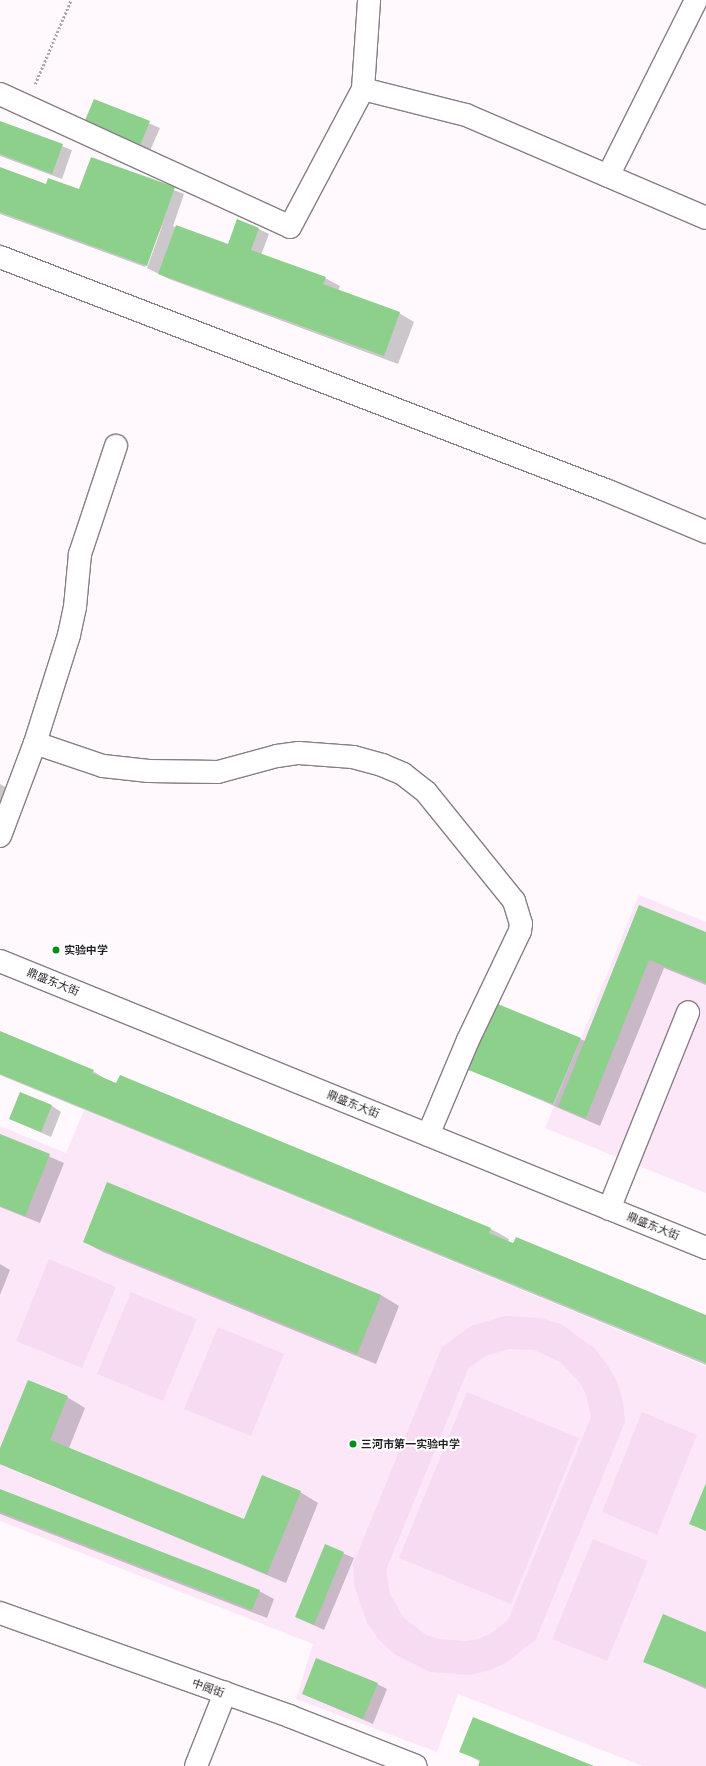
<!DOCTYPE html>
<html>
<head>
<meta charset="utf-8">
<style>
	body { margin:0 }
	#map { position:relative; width:706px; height:1766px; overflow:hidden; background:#fff9fe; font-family:"Open Sans","Noto Sans SC",sans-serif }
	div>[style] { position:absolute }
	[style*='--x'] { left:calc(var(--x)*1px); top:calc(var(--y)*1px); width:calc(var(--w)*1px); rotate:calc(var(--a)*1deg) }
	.built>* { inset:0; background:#fce7f8 }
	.green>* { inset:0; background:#f7dbf2 }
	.shadow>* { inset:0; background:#0003 }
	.building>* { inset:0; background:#8dd08c }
	.path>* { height:2.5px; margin-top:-1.25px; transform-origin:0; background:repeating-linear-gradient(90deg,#afa9ae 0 2px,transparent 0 4px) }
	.roads { filter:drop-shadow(1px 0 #897d87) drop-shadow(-1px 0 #897d87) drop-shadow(0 1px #897d87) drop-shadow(0 -1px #897d87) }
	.minor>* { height:22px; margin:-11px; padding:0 11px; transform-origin:11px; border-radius:11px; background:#fff }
	.major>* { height:22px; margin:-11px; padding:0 11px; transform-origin:11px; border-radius:11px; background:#fff }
	.dots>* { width:11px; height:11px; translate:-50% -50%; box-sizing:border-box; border:2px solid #fff; border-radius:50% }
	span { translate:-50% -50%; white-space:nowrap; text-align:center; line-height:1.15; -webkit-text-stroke:4px #fff; paint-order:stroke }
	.poi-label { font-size:11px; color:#231e22; font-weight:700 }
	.left { translate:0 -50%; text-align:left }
	.street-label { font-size:11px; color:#231e22 }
</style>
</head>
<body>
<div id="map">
	<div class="built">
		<div style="clip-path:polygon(639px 895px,706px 922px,706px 1193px,545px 1128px)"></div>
		<div style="clip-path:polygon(84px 1110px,706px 1366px,706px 1766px,643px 1766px,458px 1694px,437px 1752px,296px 1699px,313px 1644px,0 1521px,0 1126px,66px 1153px)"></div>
	</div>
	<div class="green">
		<div style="clip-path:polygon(49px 1259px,116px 1287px,82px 1368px,16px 1341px)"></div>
		<div style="clip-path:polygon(131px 1292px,197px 1319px,163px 1401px,97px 1374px)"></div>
		<div style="clip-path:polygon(evenodd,505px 1316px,541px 1318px,561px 1324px,594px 1348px,607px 1364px,617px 1382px,623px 1401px,625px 1422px,536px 1639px,506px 1663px,488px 1671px,469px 1675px,430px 1672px,394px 1654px,379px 1640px,367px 1623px,354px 1585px,353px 1564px,442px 1347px,471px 1326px,505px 1316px,509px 1349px,534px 1350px,560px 1362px,579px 1382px,586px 1394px,591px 1417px,508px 1620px,490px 1634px,478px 1639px,465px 1641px,439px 1639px,426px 1635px,404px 1618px,390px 1594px,386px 1570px,469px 1367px,486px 1356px,509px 1349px)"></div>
		<div style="clip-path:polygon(218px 1327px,284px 1354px,251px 1436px,184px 1409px)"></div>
		<div style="clip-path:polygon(467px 1392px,579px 1438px,511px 1604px,399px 1558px)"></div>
		<div style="clip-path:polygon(642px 1412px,697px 1435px,657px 1535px,602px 1512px)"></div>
		<div style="clip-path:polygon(593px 1539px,648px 1561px,607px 1661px,552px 1639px)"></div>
	</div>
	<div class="shadow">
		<div style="clip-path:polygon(94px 100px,160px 128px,149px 153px,94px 131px)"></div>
		<div style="clip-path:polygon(0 122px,72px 150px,62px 179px,0 156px)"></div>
		<div style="clip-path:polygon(92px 158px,184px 194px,173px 226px,176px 228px,229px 245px,237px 220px,259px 229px,269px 234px,261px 255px,325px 278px,340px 286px,338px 291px,399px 313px,414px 322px,398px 364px,169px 279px,147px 268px,164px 221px,145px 267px,0 214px,0 168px,47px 186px,84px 192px)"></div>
		<div style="clip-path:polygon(0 784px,14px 792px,0 825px)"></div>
		<div style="clip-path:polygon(639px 906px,706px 933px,706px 985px,664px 968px,600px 1126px,467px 1068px,580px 1039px,585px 1041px)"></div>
		<div style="clip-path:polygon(0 1032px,93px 1071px,107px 1080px,491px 1229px,509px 1239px,508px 1242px,706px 1316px,706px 1365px,0 1075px)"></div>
		<div style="clip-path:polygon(52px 1106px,61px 1112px,51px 1137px,10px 1119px)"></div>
		<div style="clip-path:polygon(0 1135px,64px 1163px,40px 1223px,0 1207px)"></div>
		<div style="clip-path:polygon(108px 1184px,381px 1295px,399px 1306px,376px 1364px,103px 1252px,84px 1242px)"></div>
		<div style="clip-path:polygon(0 1264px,10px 1270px,0 1295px)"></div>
		<div style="clip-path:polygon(67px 1397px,85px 1408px,69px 1448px,244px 1520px,300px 1492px,318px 1503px,286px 1583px,0 1464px,0 1450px)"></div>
		<div style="clip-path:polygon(0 1490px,259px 1591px,274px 1599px,267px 1618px,0 1514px)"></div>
		<div style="clip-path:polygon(326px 1546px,354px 1558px,324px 1630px,296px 1617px)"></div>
		<div style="clip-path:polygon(706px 1633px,706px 1689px,645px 1662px)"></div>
		<div style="clip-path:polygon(377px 1684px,387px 1689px,373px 1724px,303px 1694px)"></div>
		<div style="clip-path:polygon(460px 1751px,591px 1766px,479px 1766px,481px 1762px)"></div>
	</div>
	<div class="building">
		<div style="clip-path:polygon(94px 99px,150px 121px,139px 148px,83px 125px)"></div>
		<div style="clip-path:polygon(0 121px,63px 144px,52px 174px,0 154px)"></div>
		<div style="clip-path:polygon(91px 157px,175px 187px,147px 266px,0 212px,0 167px,46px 184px,48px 178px,79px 189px)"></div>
		<div style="clip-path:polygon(237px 219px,259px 228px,251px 250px,326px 277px,323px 284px,400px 312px,384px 356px,158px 274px,176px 225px,228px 244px)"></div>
		<div style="clip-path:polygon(639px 905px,706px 932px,706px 983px,649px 960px,586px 1118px,558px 1107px)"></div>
		<div style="clip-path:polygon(493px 1002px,581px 1038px,553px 1104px,466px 1069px)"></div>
		<div style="clip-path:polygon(0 1031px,94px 1070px,92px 1073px,116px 1083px,120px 1075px,491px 1228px,489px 1233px,513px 1243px,516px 1237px,706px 1315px,706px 1363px,0 1074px)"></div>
		<div style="clip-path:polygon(20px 1092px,52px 1105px,41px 1132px,9px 1119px)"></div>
		<div style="clip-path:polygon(0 1134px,50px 1154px,25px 1216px,0 1206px)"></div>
		<div style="clip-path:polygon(107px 1182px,381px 1295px,357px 1354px,83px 1242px)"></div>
		<div style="clip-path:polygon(28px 1380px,68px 1396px,50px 1440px,244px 1519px,262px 1475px,301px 1491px,267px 1574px,0 1464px,0 1448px)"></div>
		<div style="clip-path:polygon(706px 1483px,706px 1531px,689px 1524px)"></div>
		<div style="clip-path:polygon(0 1489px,260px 1590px,252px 1610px,0 1512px)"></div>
		<div style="clip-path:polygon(325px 1544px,344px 1552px,314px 1625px,295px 1617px)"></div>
		<div style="clip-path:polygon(663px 1614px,706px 1632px,706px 1687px,643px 1662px)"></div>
		<div style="clip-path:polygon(316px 1658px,378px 1683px,363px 1719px,302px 1694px)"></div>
		<div style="clip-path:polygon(473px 1717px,594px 1766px,478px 1766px,480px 1760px,459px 1752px)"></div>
	</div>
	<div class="path">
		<div style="--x:35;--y:84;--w:91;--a:-66.8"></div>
	</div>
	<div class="roads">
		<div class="minor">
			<div style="--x:363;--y:89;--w:106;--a:14.2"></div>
			<div style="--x:466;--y:115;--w:261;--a:23.2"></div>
			<div style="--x:0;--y:94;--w:319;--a:24.6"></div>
			<div style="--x:290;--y:227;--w:156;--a:-62.1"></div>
			<div style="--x:363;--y:89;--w:89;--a:-86.1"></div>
			<div style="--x:608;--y:176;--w:197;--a:-63.4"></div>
			<div style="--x:0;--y:257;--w:651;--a:21.05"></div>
			<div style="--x:608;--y:491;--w:106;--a:22.7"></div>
			<div style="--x:35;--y:743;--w:113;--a:-72.5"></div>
			<div style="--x:69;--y:635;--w:29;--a:-78"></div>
			<div style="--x:75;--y:607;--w:53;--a:-84.6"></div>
			<div style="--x:80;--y:554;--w:114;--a:-71.6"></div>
			<div style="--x:0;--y:836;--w:99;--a:-69.4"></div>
			<div style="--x:35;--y:743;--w:72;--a:18.7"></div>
			<div style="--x:103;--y:766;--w:46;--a:6.2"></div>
			<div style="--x:149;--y:771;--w:69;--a:0.8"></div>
			<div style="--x:218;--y:772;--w:61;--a:-15.2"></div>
			<div style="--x:277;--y:756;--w:22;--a:-8"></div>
			<div style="--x:299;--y:753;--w:54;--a:4.2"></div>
			<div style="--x:353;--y:757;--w:30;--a:15"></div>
			<div style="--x:382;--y:765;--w:23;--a:23"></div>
			<div style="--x:403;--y:774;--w:29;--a:38"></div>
			<div style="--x:426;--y:792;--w:140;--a:51.1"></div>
			<div style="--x:514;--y:901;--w:24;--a:73"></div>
			<div style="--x:521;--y:924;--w:7;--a:98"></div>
			<div style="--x:520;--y:931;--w:121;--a:115.5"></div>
			<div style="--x:468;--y:1040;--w:103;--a:112.8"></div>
			<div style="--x:609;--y:1209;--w:212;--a:-68.1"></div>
			<div style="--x:0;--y:1613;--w:307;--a:19.6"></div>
			<div style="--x:289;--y:1716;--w:136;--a:21.5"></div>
			<div style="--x:196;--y:1766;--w:79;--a:-68.3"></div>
		</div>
		<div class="major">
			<div style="--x:0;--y:961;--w:762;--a:22.12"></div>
		</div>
	</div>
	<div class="dots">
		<div style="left:56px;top:950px;background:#058d1b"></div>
		<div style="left:353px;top:1444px;background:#058d1b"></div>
	</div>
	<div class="poi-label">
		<span class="left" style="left:64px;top:950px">实验中学</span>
		<span class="left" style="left:361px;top:1444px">三河市第一实验中学</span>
	</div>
	<div class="street-label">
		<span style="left:53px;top:982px;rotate:22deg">鼎盛东大街</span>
		<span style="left:353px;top:1104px;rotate:22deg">鼎盛东大街</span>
		<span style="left:653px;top:1226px;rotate:22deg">鼎盛东大街</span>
		<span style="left:208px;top:1688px;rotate:20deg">中阁街</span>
	</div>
</div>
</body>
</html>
